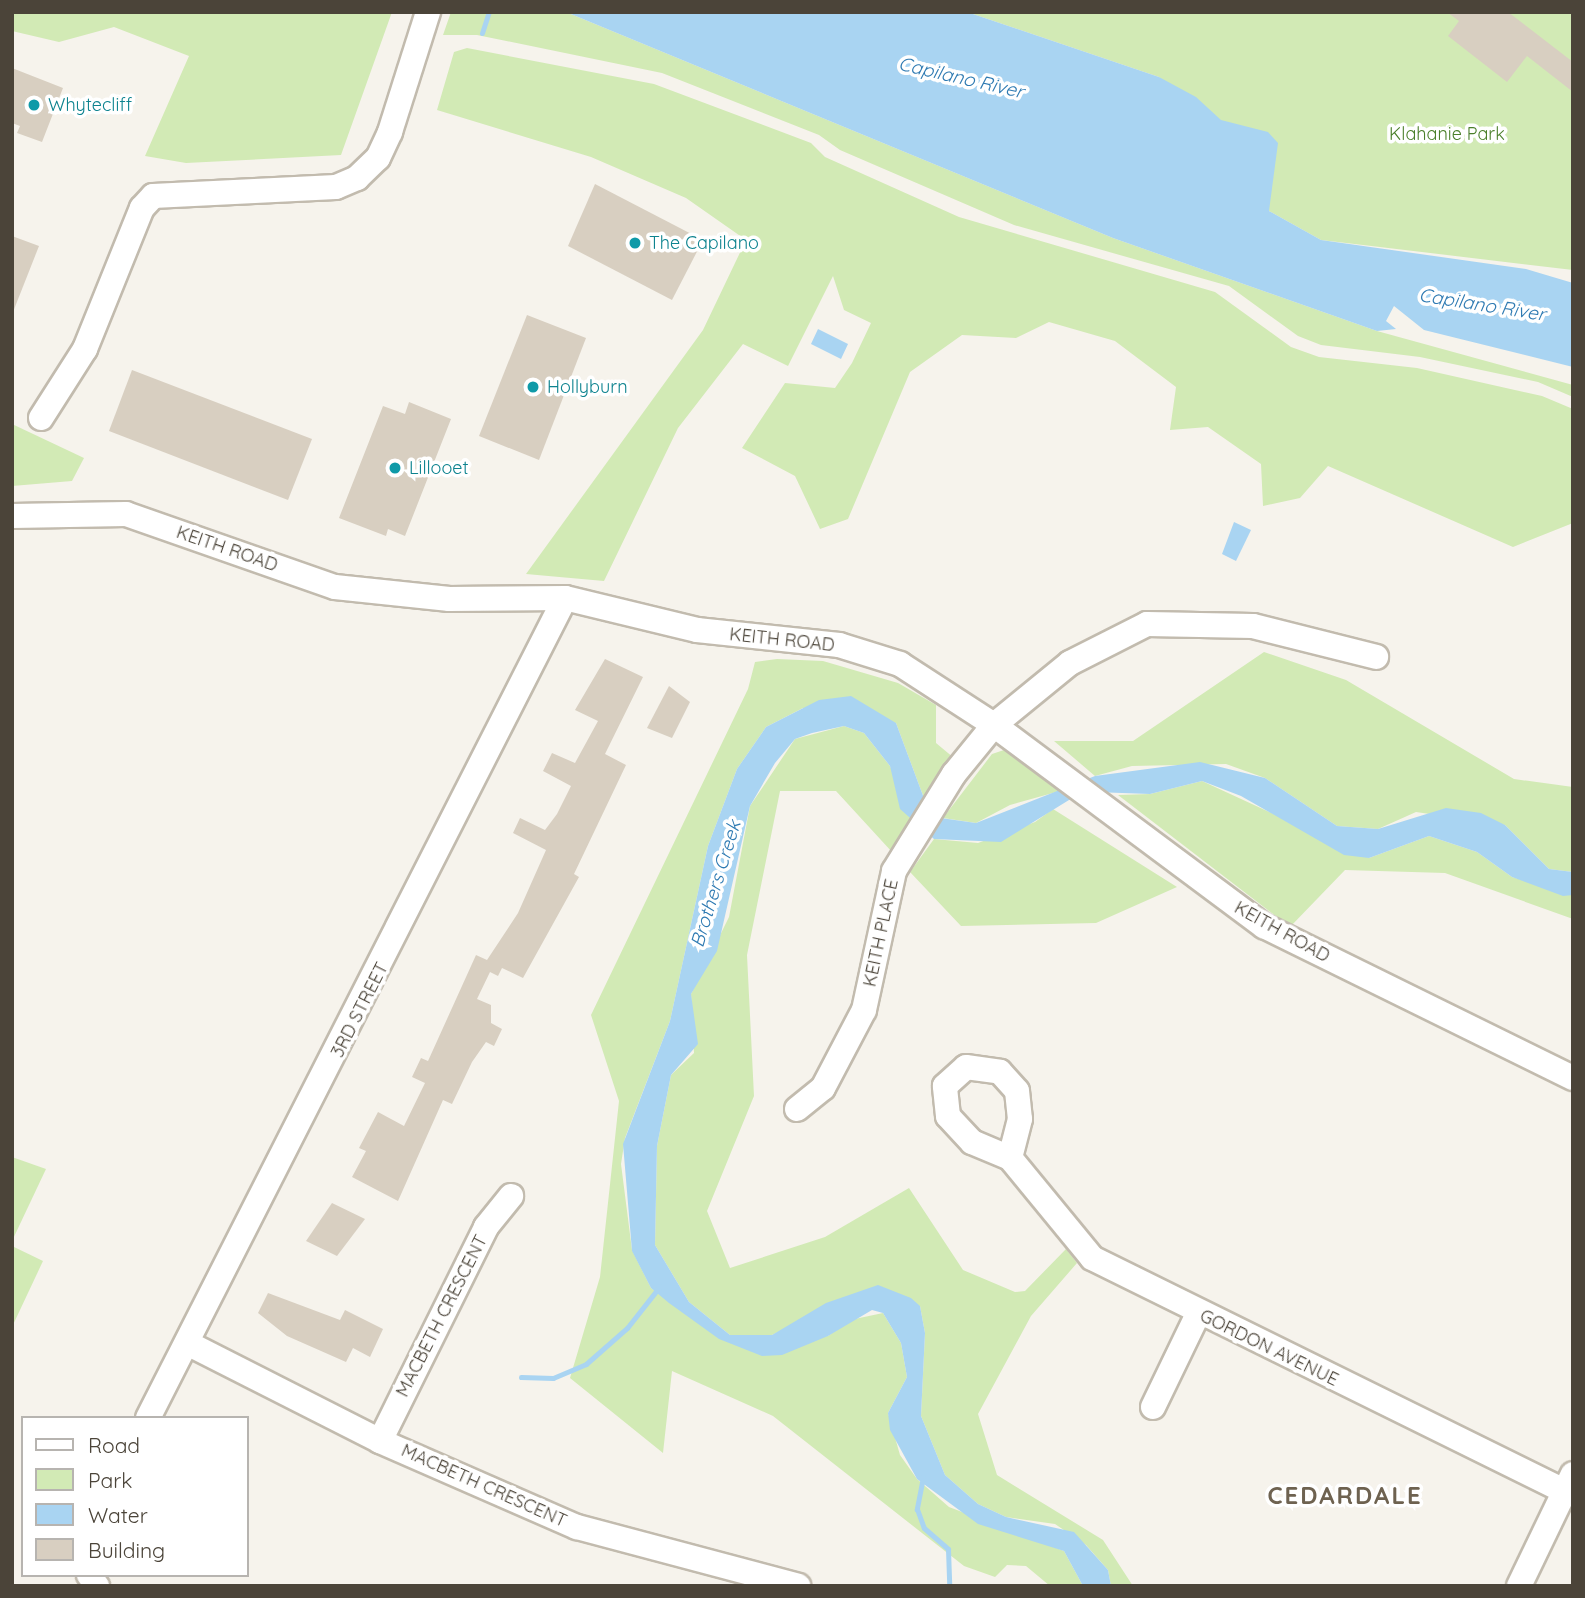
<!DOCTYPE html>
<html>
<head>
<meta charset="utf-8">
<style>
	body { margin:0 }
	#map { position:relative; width:1585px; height:1598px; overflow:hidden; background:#f6f3ec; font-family:Quicksand,sans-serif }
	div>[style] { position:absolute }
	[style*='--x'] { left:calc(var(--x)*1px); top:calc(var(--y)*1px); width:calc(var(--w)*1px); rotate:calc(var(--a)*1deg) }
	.green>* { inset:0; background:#d2eab5 }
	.water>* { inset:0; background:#a9d4f2 }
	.stream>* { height:5px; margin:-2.5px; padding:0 2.5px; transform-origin:2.5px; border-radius:2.5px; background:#a9d4f2 }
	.building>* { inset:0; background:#d8cfc1 }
	.roads { filter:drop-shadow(2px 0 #c2bbae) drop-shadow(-2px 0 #c2bbae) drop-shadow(0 2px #c2bbae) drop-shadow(0 -2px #c2bbae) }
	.minor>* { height:24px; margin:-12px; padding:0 12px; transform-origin:12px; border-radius:12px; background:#fff }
	.dots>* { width:19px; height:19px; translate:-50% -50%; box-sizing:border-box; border:4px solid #fff; border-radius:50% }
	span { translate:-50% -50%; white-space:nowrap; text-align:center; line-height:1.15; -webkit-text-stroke:7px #fff; paint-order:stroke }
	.culture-label { font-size:18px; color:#0d838f }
	.left { translate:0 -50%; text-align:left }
	.park-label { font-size:18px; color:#4a7f2a }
	.street-label { font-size:18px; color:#4b4439 }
	.water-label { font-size:19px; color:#2e7ab2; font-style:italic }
	.district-label { font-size:24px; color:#6e6250; font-weight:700; letter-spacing:2px }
	.frame { position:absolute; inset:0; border:14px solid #4b4439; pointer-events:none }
	.legend { position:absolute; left:21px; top:1416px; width:228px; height:161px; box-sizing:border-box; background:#fff; border:2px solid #b7b4b0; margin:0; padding:9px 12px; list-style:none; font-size:21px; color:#4b4439 }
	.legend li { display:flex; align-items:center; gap:14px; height:35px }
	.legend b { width:35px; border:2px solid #b7b4b0 }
</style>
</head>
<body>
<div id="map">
	<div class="green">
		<div style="clip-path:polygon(12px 12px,392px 12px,341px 155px,186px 163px,145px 156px,189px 56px,114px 27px,59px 42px,12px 31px)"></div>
		<div style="clip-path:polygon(451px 12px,566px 12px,1113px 238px,1377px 331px,1573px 385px,1573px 397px,1538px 382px,1420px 357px,1321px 345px,1298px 336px,1229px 286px,1014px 225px,840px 150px,819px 135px,662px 73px,477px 35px,443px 35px)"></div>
		<div style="clip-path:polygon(967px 12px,1573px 12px,1573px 270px,1321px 240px,1269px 211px,1159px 77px)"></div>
		<div style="clip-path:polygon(467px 48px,654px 84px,811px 143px,825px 157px,959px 217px,1215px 292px,1291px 347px,1319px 357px,1417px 368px,1542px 396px,1573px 409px,1573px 523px,1513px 547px,1328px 466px,1300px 498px,1263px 506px,1261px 464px,1208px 427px,1170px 430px,1176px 387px,1115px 341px,1049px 322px,1016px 338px,962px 335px,910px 372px,848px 519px,820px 529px,795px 476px,742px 448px,785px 383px,835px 388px,852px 363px,871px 323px,844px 310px,833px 276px,788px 366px,743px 344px,678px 428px,604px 581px,526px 574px,703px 330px,746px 240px,686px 198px,591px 157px,437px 110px,454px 52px)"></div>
		<div style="clip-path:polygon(12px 424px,84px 458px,72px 481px,12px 486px)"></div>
		<div style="clip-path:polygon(1264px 652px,1346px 680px,1514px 779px,1573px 787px,1573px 872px,1549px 869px,1505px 825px,1416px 812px,1378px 829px,1337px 826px,1265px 778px,1226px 764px,1132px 766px,1095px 776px,1054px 741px,1133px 741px)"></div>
		<div style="clip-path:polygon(777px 659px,823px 661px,898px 683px,936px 705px,936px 743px,954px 758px,925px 801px,896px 723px,803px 708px,766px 727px,737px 769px,708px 846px,670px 1021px,625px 1138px,621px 1164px,632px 1250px,651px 1288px,728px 1342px,828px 1336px,850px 1320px,883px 1313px,901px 1343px,907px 1377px,888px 1413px,900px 1455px,917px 1479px,949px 1507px,1064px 1551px,1083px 1586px,1050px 1586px,1026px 1566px,1007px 1565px,995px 1577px,964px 1566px,773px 1416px,672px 1371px,663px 1453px,570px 1378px,600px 1277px,619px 1101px,591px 1015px,748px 689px,755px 662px)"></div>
		<div style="clip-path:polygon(844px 726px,864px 733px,890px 766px,912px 822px,892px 852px,836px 791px,780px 791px,747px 955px,754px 1096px,707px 1211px,730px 1268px,825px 1237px,909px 1188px,963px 1270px,1015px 1292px,1025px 1291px,1066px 1249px,1077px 1263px,1031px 1316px,978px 1414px,997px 1475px,1103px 1540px,1133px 1586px,1111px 1586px,1108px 1570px,1086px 1545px,1055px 1524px,1006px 1517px,978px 1504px,945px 1475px,921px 1416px,925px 1333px,920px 1306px,850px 1297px,772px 1335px,730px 1335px,689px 1302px,655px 1245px,657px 1146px,671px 1075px,694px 1053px,691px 994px,729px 917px,750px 806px,795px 739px)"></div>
		<div style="clip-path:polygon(1004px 750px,1060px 791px,1010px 805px,976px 823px,943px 818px,992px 754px)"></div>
		<div style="clip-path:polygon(1202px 781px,1369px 858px,1429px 836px,1477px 852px,1512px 877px,1573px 895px,1573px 919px,1445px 873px,1345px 870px,1290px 927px,1118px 795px,1150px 794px)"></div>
		<div style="clip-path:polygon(1053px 809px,1177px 887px,1096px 923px,961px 926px,910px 872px,934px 839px,978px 843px,1035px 822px)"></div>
		<div style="clip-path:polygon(12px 1157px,46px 1169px,12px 1241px)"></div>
		<div style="clip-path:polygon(12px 1246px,43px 1261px,12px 1327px)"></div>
	</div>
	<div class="water">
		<div style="clip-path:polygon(566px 12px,967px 12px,1159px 77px,1196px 97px,1221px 120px,1268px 132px,1278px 143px,1269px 211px,1321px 240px,1526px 269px,1573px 283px,1573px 367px,1424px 330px,1394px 306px,1386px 321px,1396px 329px,1377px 331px,1113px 238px)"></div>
		<div style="clip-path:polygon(818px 329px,848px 344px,841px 359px,811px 344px)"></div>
		<div style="clip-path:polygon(1234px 522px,1251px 530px,1236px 561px,1222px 554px)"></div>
		<div style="clip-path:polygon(851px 696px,896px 723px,925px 801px,941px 818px,976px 823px,1095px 776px,1200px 762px,1265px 778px,1337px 826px,1378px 829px,1446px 808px,1481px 813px,1505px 825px,1549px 869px,1573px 872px,1573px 895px,1563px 896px,1512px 877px,1477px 852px,1429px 836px,1369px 858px,1344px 855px,1241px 796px,1202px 781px,1150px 794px,1094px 792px,1069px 800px,1001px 842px,934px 839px,900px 809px,890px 766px,864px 733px,844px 726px,812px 733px,795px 739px,775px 763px,750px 806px,717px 951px,691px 994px,698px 1044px,671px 1075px,657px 1146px,655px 1245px,689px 1302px,730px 1335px,772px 1335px,826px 1303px,878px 1285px,911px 1298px,920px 1306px,925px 1333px,921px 1416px,945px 1475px,978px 1504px,1006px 1517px,1074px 1532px,1108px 1570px,1111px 1586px,1083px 1586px,1064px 1551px,978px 1524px,917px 1479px,890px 1430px,888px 1413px,907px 1377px,901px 1343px,883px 1313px,872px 1310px,828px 1336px,782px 1355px,762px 1356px,719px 1339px,669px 1303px,651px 1288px,632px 1251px,623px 1144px,670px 1021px,708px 846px,737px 769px,766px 727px,819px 700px)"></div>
	</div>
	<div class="stream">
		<div style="--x:482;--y:33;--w:22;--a:-72"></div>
		<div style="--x:521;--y:1377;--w:32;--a:2"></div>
		<div style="--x:553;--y:1378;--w:36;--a:-23"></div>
		<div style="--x:586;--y:1364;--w:55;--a:-41.3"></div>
		<div style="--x:627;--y:1328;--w:53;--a:-51.8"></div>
		<div style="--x:923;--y:1477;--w:33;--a:101"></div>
		<div style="--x:917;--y:1509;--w:20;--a:70"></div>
		<div style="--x:924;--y:1528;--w:32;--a:41"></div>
		<div style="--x:948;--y:1549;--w:37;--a:88"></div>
	</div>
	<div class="building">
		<div style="clip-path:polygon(1447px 12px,1508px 12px,1573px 62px,1573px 92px,1527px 56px,1507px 82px,1448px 36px,1459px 21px)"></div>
		<div style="clip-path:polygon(12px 68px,63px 88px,42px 142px,17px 133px,20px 126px,12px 123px)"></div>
		<div style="clip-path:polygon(595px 184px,703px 240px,672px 300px,568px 246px)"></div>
		<div style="clip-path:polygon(12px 236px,39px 246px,13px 312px,12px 312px)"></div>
		<div style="clip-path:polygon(527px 315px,586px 338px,539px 460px,479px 436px)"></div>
		<div style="clip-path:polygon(132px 370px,312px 439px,288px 500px,109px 431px)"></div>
		<div style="clip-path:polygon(409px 402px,451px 419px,405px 536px,388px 529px,386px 536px,339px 518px,383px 406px,405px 414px)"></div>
		<div style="clip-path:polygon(605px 659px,643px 677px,605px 754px,626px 765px,574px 874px,579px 877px,523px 978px,502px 968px,498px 976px,490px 972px,477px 999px,491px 1005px,491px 1023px,502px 1029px,494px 1046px,486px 1042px,472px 1062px,452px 1104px,443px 1100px,398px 1201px,352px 1177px,366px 1151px,359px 1148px,378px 1112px,404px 1126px,425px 1083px,412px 1077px,421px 1058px,428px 1061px,476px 955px,487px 960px,518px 913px,546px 850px,513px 833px,520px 818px,545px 830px,557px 814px,571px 786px,543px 771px,552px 753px,575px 763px,598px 721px,575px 710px)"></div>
		<div style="clip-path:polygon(669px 686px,690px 702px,672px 738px,647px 728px)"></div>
		<div style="clip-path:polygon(332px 1203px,365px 1219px,337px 1256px,306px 1241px)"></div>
		<div style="clip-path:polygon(268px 1293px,340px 1320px,345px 1310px,383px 1329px,370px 1357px,353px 1348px,346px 1362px,287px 1336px,258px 1313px)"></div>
	</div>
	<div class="roads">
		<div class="minor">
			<div style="--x:41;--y:418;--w:82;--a:-57.5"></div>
			<div style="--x:85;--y:349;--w:152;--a:-68"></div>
			<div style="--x:142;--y:208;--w:16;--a:-47"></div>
			<div style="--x:153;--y:196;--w:183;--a:-2.8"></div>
			<div style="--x:336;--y:187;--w:23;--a:-23"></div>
			<div style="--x:357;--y:178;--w:29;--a:-44"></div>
			<div style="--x:378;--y:158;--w:29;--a:-65"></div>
			<div style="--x:390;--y:132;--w:126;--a:-72.4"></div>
			<div style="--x:12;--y:516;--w:114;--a:-1"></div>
			<div style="--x:126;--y:514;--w:221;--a:19.3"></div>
			<div style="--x:335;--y:587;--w:115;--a:6"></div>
			<div style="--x:449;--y:599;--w:116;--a:-0.5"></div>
			<div style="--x:565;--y:598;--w:136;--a:13.6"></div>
			<div style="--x:697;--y:630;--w:143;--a:6"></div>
			<div style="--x:839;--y:645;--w:64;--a:17.3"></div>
			<div style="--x:900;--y:664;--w:112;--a:33"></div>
			<div style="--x:994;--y:725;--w:337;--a:36.7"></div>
			<div style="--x:1264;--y:926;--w:344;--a:26.2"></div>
			<div style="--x:966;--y:1067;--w:34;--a:8"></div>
			<div style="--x:1000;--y:1072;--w:25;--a:48"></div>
			<div style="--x:1017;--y:1091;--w:28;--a:84"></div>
			<div style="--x:1020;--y:1119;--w:40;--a:104.4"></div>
			<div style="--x:1010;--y:1158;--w:41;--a:-157.2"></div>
			<div style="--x:972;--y:1142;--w:35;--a:-133"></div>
			<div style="--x:948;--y:1116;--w:30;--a:-96"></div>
			<div style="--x:945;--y:1086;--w:28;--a:-42"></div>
			<div style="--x:797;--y:1109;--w:33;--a:-39"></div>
			<div style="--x:823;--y:1088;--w:88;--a:-62.3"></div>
			<div style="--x:864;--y:1010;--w:142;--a:-77.8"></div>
			<div style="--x:894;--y:871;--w:114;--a:-58.3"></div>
			<div style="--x:954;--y:774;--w:63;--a:-50.8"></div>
			<div style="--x:994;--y:725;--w:98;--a:-39.2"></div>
			<div style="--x:1070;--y:663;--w:86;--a:-26.9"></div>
			<div style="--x:1147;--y:624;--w:106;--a:1.1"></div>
			<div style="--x:1253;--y:626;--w:127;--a:14.1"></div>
			<div style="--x:1010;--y:1158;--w:129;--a:50.6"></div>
			<div style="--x:1092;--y:1258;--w:526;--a:26.27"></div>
			<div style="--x:187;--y:1343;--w:216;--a:26.9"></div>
			<div style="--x:380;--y:1441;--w:215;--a:23.6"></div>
			<div style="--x:577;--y:1527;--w:229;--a:14.9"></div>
			<div style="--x:1153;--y:1407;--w:103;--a:-64.2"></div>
			<div style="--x:148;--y:1418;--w:920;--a:-63.04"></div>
			<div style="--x:380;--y:1441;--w:239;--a:-63.6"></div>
			<div style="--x:486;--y:1227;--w:40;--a:-51"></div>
			<div style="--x:89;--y:1575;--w:14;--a:54"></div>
			<div style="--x:1519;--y:1586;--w:124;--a:-64.3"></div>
		</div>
	</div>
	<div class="dots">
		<div style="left:34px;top:105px;background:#0f9aa8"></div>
		<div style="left:635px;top:243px;background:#0f9aa8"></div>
		<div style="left:533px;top:387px;background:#0f9aa8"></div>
		<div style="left:395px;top:468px;background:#0f9aa8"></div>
	</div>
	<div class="culture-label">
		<span class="left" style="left:48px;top:105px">Whytecliff</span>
		<span class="left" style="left:649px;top:243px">The Capilano</span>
		<span class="left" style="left:547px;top:387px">Hollyburn</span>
		<span class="left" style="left:409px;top:468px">Lillooet</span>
	</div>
	<div class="park-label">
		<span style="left:1447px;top:134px">Klahanie Park</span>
	</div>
	<div class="street-label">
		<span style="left:227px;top:549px;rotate:19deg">KEITH ROAD</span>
		<span style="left:782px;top:640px;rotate:6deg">KEITH ROAD</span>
		<span style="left:1282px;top:932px;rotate:29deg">KEITH ROAD</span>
		<span style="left:881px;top:933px;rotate:-78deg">KEITH PLACE</span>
		<span style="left:360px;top:1010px;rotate:-63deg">3RD STREET</span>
		<span style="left:442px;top:1316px;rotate:-63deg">MACBETH CRESCENT</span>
		<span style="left:1269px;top:1348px;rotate:26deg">GORDON AVENUE</span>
		<span style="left:484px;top:1486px;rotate:24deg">MACBETH CRESCENT</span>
	</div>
	<div class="water-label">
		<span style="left:961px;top:78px;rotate:13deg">Capilano River</span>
		<span style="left:1482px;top:305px;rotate:9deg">Capilano River</span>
		<span style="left:716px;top:884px;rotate:-73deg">Brothers Creek</span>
	</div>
	<div class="district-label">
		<span style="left:1345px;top:1496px">CEDARDALE</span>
	</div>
	<div class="frame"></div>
	<ul class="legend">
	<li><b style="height:9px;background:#fff"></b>Road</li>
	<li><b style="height:19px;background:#d2eab5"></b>Park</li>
	<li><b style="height:19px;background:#a9d4f2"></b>Water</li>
	<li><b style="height:19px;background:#d8cfc1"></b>Building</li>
	</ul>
</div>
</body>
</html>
